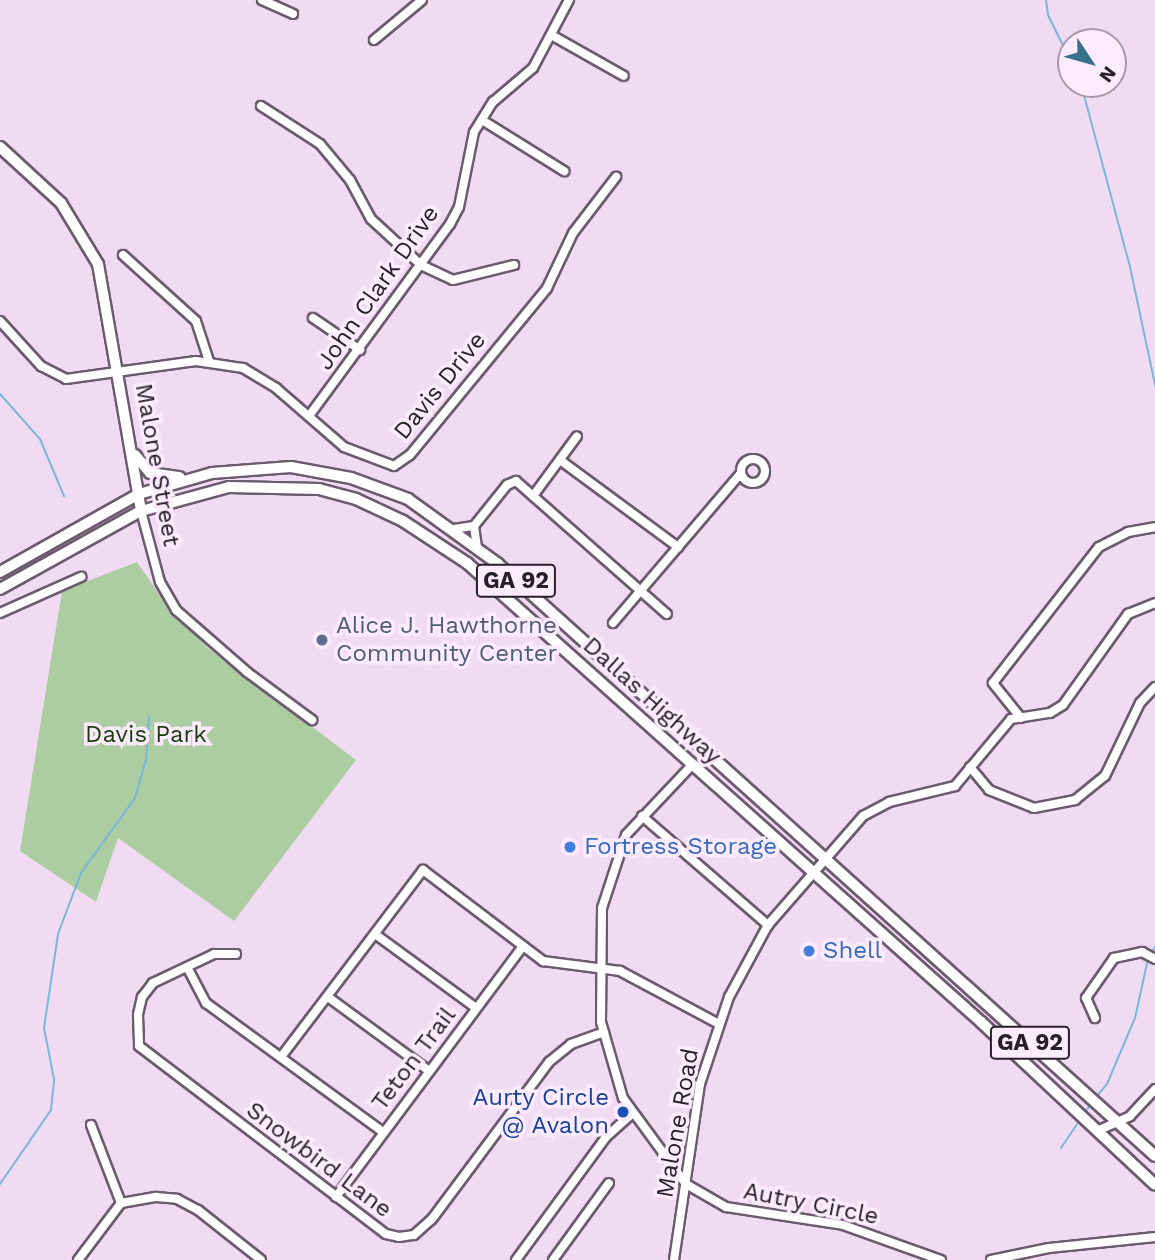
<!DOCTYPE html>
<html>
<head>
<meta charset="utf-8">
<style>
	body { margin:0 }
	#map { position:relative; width:1155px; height:1260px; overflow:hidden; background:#f1dbf3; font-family:"Work Sans",sans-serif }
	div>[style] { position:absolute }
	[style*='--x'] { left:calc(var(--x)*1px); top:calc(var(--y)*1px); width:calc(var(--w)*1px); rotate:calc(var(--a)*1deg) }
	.green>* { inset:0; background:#accca2 }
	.stream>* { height:2px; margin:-1px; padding:0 1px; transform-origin:1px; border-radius:1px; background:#7ab6d9 }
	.roads { filter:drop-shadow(2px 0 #6c5a6e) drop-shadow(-2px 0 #6c5a6e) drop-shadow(0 2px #6c5a6e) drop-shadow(0 -2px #6c5a6e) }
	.minor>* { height:8px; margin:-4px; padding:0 4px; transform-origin:4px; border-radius:4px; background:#fff }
	.minor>.ring { margin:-4px; padding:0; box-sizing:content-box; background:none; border:8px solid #fff; border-radius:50% }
	.major>* { height:10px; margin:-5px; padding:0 5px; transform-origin:5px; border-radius:5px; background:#fff }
	.dots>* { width:19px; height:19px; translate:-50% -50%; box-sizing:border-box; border:4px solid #fceafe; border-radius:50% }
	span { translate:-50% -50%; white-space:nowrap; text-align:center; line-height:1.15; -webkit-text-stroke:7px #fceafe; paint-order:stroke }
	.shield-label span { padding:2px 5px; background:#fceafe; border:2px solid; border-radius:5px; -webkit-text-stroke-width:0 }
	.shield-label { font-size:23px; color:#271f28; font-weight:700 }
	.street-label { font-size:24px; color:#271f28 }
	.service-label { font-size:24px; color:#4e5e75 }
	.left { translate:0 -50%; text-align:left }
	.park-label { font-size:24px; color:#193d0a }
	.shop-label { font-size:24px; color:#366cbe }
	.transit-label { font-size:24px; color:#164399 }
	.right { translate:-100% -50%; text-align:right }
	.north { position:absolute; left:1057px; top:28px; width:70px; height:70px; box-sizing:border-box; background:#fceafe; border:2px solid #a799a8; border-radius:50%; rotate:126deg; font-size:19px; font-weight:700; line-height:28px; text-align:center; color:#271f28 }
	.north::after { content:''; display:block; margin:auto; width:24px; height:32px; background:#37728a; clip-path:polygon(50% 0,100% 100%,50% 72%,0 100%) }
</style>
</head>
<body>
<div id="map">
	<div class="green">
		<div style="clip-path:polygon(137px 562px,166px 604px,208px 648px,356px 760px,234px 921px,118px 838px,96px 902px,20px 851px,62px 591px)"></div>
	</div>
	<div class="stream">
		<div style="--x:1046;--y:0;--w:15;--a:82"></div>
		<div style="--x:1048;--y:15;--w:52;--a:63.9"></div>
		<div style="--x:1081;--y:84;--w:189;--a:75"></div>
		<div style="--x:1130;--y:267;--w:121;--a:78"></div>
		<div style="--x:0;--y:394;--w:60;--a:48.4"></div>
		<div style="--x:40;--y:439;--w:62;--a:67.2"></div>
		<div style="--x:1151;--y:954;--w:8;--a:-60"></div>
		<div style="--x:1095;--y:1098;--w:18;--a:-49"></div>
		<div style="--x:1107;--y:1084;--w:72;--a:-67"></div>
		<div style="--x:1135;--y:1018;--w:60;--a:-77.6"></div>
		<div style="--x:1085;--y:1112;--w:11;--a:-52"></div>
		<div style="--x:1061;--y:1148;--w:34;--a:-56"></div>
		<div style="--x:0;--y:1184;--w:90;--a:-55.4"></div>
		<div style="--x:51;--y:1110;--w:31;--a:-84"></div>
		<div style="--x:54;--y:1079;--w:52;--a:-101.1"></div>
		<div style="--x:44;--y:1028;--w:95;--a:-81.5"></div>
		<div style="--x:58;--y:934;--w:65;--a:-69.3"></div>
		<div style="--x:81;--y:873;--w:92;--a:-54.2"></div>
		<div style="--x:135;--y:798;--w:40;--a:-74"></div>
		<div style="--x:146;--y:760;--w:43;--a:-86"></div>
	</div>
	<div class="roads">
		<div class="minor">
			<div style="--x:262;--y:0;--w:34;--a:24"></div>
			<div style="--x:553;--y:36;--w:81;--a:29.4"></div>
			<div style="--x:374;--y:40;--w:62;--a:-39.8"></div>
			<div style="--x:261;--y:106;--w:70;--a:32.8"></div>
			<div style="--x:320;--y:144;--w:47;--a:50.2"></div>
			<div style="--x:350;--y:180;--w:44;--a:61.7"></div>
			<div style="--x:371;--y:219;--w:68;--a:42.6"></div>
			<div style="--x:421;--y:265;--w:35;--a:25"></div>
			<div style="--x:453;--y:280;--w:63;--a:-13.8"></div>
			<div style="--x:482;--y:120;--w:97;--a:31.9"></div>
			<div style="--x:123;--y:255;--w:98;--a:42.1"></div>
			<div style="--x:196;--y:321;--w:42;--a:72"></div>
			<div style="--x:313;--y:318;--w:57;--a:34.2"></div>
			<div style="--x:0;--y:321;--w:61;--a:47.7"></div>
			<div style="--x:41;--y:366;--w:28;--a:27"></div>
			<div style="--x:66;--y:379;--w:131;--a:-7.9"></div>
			<div style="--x:196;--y:361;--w:48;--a:8.5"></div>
			<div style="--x:243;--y:368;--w:39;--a:31"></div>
			<div style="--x:276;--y:388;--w:90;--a:40.9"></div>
			<div style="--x:344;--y:447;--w:53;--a:20.8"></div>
			<div style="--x:394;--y:466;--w:19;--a:-35"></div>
			<div style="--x:410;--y:455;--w:216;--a:-50.6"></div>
			<div style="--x:547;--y:288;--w:61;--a:-64.7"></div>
			<div style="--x:573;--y:233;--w:71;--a:-52.5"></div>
			<div style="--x:309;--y:416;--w:238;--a:-53.7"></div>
			<div style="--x:450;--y:224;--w:19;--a:-62"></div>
			<div style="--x:459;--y:207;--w:76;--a:-78.7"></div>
			<div style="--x:474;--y:132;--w:36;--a:-58"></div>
			<div style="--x:493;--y:102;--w:52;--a:-40.4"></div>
			<div style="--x:533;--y:68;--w:77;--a:-62.1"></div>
			<div class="ring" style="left:741px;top:459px;width:16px;height:16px"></div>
			<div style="--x:560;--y:460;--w:147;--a:36.4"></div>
			<div style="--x:533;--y:496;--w:74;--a:-53.7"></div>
			<div style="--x:141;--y:511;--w:73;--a:75"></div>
			<div style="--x:160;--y:582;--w:32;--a:60"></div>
			<div style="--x:176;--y:610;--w:94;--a:41.1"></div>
			<div style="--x:247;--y:672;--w:81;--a:36.4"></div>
			<div style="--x:474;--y:526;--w:21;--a:82"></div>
			<div style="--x:454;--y:529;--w:20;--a:-9"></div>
			<div style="--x:474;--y:526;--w:53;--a:-51.2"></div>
			<div style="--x:507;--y:485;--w:10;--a:-24"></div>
			<div style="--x:516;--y:481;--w:201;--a:41.4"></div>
			<div style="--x:0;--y:613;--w:89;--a:-24"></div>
			<div style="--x:613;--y:623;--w:197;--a:-49.5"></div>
			<div style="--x:1021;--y:718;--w:45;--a:-128.7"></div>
			<div style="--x:993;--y:683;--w:172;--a:-52.1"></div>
			<div style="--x:1099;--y:547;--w:33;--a:-27"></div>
			<div style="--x:1128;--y:532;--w:27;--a:-10"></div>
			<div style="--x:692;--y:765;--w:96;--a:133.3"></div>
			<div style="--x:626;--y:835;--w:77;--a:108.2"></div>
			<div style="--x:602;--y:908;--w:114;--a:90.5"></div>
			<div style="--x:601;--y:1022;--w:79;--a:73.9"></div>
			<div style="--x:623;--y:1098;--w:107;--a:53.8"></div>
			<div style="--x:686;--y:1184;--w:46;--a:29.9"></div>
			<div style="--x:726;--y:1207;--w:118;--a:8.7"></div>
			<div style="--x:843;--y:1225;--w:104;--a:19.7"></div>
			<div style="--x:970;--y:767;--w:30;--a:50"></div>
			<div style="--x:989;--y:790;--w:48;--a:21.8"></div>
			<div style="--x:1034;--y:808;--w:42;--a:-11"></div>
			<div style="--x:1075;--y:800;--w:38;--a:-39"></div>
			<div style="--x:1105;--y:776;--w:81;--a:-64.4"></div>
			<div style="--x:1140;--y:703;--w:22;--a:-47"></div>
			<div style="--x:642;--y:816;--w:167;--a:40.9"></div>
			<div style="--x:375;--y:934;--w:125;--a:36.2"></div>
			<div style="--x:236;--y:954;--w:22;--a:180"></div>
			<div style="--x:214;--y:954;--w:68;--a:154.6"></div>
			<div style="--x:153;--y:983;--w:18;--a:128"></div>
			<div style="--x:142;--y:997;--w:18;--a:103"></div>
			<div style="--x:138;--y:1015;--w:31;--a:88"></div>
			<div style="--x:139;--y:1046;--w:310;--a:37.3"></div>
			<div style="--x:386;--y:1234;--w:13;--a:13"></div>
			<div style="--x:399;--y:1237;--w:15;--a:-8"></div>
			<div style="--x:414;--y:1235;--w:24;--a:-42"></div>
			<div style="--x:432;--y:1219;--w:196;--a:-53.3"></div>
			<div style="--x:549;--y:1062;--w:28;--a:-39"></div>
			<div style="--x:571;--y:1044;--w:35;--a:-20"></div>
			<div style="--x:187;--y:967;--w:41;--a:62.2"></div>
			<div style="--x:206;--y:1003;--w:219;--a:36.1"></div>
			<div style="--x:328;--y:997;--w:125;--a:36.2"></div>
			<div style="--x:1095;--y:1018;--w:22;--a:-114"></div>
			<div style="--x:1086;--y:998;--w:49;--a:-55"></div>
			<div style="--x:1114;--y:958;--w:29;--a:-12"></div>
			<div style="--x:1142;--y:952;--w:15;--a:28"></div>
			<div style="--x:281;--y:1057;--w:235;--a:-52.8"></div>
			<div style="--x:423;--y:870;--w:151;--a:37.2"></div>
			<div style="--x:543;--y:961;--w:78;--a:7.4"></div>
			<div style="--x:620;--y:971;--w:112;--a:28.2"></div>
			<div style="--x:91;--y:1125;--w:84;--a:69"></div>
			<div style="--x:1097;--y:1131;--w:36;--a:-24"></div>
			<div style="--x:1130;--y:1116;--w:37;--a:-47"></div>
			<div style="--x:336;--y:1197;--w:313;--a:-53.3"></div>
			<div style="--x:78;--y:1260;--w:71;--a:-53"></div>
			<div style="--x:121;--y:1203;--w:36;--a:-10"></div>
			<div style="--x:156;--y:1197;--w:21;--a:5"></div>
			<div style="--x:177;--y:1199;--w:24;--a:28"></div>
			<div style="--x:198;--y:1210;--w:80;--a:38.4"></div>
			<div style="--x:516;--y:1260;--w:152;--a:-53.8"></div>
			<div style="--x:606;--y:1137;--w:36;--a:-42"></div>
			<div style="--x:553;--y:1260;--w:95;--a:-54"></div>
			<div style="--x:674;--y:1260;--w:178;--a:-81.6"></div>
			<div style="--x:700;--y:1084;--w:92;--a:-71.6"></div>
			<div style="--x:729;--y:997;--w:82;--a:-61.6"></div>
			<div style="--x:768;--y:925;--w:145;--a:-48.9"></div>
			<div style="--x:863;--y:816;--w:30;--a:-28"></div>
			<div style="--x:889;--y:802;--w:68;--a:-13.6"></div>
			<div style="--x:955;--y:786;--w:87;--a:-50.1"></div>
			<div style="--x:1011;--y:719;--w:39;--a:-9"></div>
			<div style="--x:1050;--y:713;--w:15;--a:-32"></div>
			<div style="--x:1063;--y:705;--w:112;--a:-54.5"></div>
			<div style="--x:1128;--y:614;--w:29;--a:-22"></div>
			<div style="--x:991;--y:1260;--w:59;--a:-11.7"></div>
			<div style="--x:1049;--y:1248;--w:107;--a:-5.9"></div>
		</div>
		<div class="major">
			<div style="--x:0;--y:147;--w:83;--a:42.6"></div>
			<div style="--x:61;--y:203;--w:71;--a:58.8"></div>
			<div style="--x:98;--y:264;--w:251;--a:80.1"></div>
			<div style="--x:135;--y:455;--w:23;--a:50"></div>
			<div style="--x:150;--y:473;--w:30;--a:8"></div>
			<div style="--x:0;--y:572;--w:159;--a:-29.3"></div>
			<div style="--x:139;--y:494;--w:76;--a:-16"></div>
			<div style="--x:212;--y:473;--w:79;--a:-4.3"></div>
			<div style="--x:291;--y:467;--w:61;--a:10.4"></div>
			<div style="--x:351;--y:478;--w:61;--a:20.2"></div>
			<div style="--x:408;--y:499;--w:111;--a:35.8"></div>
			<div style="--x:498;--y:564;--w:884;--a:42.02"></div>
			<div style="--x:0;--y:589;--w:161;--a:-29"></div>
			<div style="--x:141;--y:511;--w:91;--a:-15.3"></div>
			<div style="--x:229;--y:487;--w:90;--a:1.3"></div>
			<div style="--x:319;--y:489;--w:38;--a:15"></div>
			<div style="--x:356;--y:499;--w:52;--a:25.1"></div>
			<div style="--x:403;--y:521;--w:77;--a:33.3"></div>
			<div style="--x:467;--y:563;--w:689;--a:41.76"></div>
			<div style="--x:981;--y:1022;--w:238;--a:43.1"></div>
		</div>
	</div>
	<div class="dots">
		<div style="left:322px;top:640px;background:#5c6f8a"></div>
		<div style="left:570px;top:847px;background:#3f7fe0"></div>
		<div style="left:809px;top:951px;background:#3f7fe0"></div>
		<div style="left:623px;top:1112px;background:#1a4fb4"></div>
	</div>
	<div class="shield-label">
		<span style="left:516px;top:581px">GA 92</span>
		<span style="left:1030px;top:1043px">GA 92</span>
	</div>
	<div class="street-label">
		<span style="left:378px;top:288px;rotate:-55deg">John Clark Drive</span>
		<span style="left:440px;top:386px;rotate:-51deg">Davis Drive</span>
		<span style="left:157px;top:465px;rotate:80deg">Malone Street</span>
		<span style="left:652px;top:701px;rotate:42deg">Dallas Highway</span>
		<span style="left:414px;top:1059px;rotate:-53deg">Teton Trail</span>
		<span style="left:678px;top:1123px;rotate:-80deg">Malone Road</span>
		<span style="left:319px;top:1160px;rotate:37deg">Snowbird Lane</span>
		<span style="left:811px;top:1204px;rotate:11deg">Autry Circle</span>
	</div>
	<div class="service-label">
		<span class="left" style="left:336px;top:640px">Alice J. Hawthorne<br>Community Center</span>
	</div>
	<div class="park-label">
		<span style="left:146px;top:735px">Davis Park</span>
	</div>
	<div class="shop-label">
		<span class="left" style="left:584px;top:847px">Fortress Storage</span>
		<span class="left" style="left:823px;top:951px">Shell</span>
	</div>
	<div class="transit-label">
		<span class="right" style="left:609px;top:1112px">Aurty Circle<br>@ Avalon</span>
	</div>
	<div class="north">N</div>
</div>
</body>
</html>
